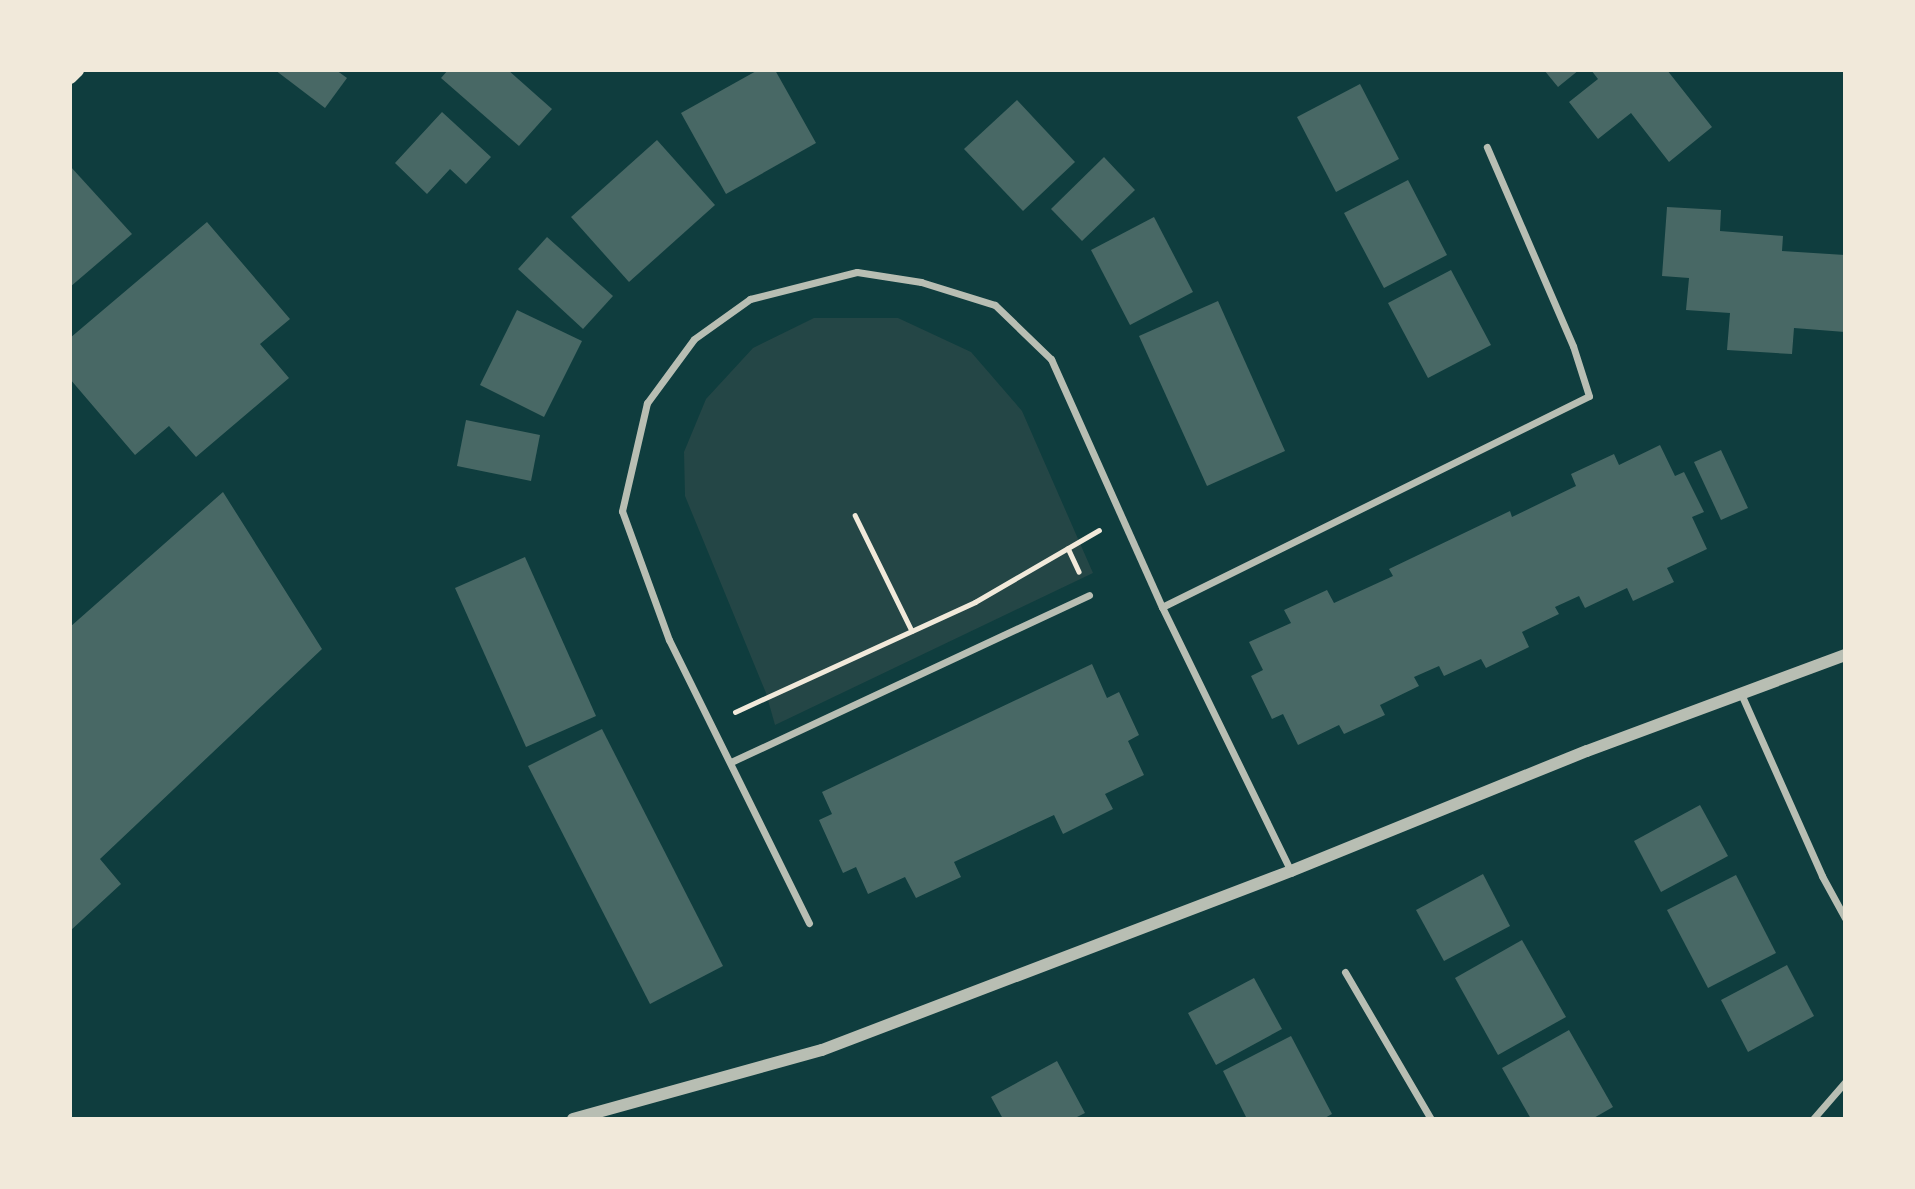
<!DOCTYPE html>
<html>
<head>
<meta charset="utf-8">
<style>
	body { margin:0 }
	#map { position:relative; width:1915px; height:1189px; overflow:hidden; background:#0f3d3e; font-family:"PT Sans",sans-serif }
	div>[style] { position:absolute }
	[style*='--x'] { left:calc(var(--x)*1px); top:calc(var(--y)*1px); width:calc(var(--w)*1px); rotate:calc(var(--a)*1deg) }
	.green>* { inset:0; background:#244646 }
	.building>* { inset:0; background:#486865 }
	.path>* { height:4.5px; margin:-2.25px; padding:0 2.25px; transform-origin:2.25px; border-radius:2.25px; background:#f1e9da }
	.minor>* { height:7px; margin:-3.5px; padding:0 3.5px; transform-origin:3.5px; border-radius:3.5px; background:#b8beb3 }
	.tertiary>* { height:12px; margin:-6px; padding:0 6px; transform-origin:6px; border-radius:6px; background:#b8beb3 }
	.secondary>* { height:14px; margin:-7px; padding:0 7px; transform-origin:7px; border-radius:7px; background:#f1e9da }
	span { translate:-50% -50%; white-space:nowrap; text-align:center; line-height:1.15; -webkit-text-stroke:5px #f1e9da; paint-order:stroke }
	.frame { position:absolute; inset:0; border:72px solid #f1e9da; pointer-events:none }
</style>
</head>
<body>
<div id="map">
	<div class="green">
		<div style="clip-path:polygon(814px 318px,898px 318px,971px 352px,1022px 411px,1093px 573px,775px 725px,766px 693px,685px 496px,684px 452px,706px 399px,753px 348px)"></div>
	</div>
	<div class="building">
		<div style="clip-path:polygon(275px 70px,336px 70px,347px 78px,325px 108px)"></div>
		<div style="clip-path:polygon(448px 70px,508px 70px,552px 109px,519px 146px,441px 78px)"></div>
		<div style="clip-path:polygon(758px 70px,775px 70px,816px 143px,726px 194px,681px 113px)"></div>
		<div style="clip-path:polygon(1544px 70px,1579px 70px,1558px 87px)"></div>
		<div style="clip-path:polygon(1591px 70px,1667px 70px,1712px 127px,1669px 162px,1631px 113px,1598px 139px,1569px 102px,1598px 79px)"></div>
		<div style="clip-path:polygon(1360px 84px,1399px 159px,1336px 192px,1297px 117px)"></div>
		<div style="clip-path:polygon(1017px 100px,1075px 162px,1023px 211px,964px 149px)"></div>
		<div style="clip-path:polygon(442px 112px,491px 157px,466px 184px,450px 169px,427px 194px,395px 163px)"></div>
		<div style="clip-path:polygon(657px 140px,715px 205px,629px 282px,571px 217px)"></div>
		<div style="clip-path:polygon(1104px 157px,1135px 190px,1082px 241px,1051px 209px)"></div>
		<div style="clip-path:polygon(70px 166px,132px 234px,70px 287px)"></div>
		<div style="clip-path:polygon(1408px 180px,1447px 255px,1384px 288px,1344px 213px)"></div>
		<div style="clip-path:polygon(1667px 207px,1721px 210px,1720px 231px,1783px 236px,1782px 251px,1845px 255px,1845px 332px,1794px 328px,1792px 354px,1727px 350px,1730px 313px,1686px 310px,1689px 278px,1662px 276px)"></div>
		<div style="clip-path:polygon(1154px 217px,1193px 292px,1130px 325px,1091px 250px)"></div>
		<div style="clip-path:polygon(207px 222px,290px 319px,260px 344px,289px 378px,196px 457px,169px 426px,135px 455px,70px 379px,70px 338px)"></div>
		<div style="clip-path:polygon(547px 237px,613px 296px,583px 329px,518px 269px)"></div>
		<div style="clip-path:polygon(1451px 270px,1491px 345px,1428px 378px,1388px 303px)"></div>
		<div style="clip-path:polygon(1218px 301px,1285px 451px,1207px 486px,1139px 336px)"></div>
		<div style="clip-path:polygon(517px 310px,582px 341px,544px 417px,480px 385px)"></div>
		<div style="clip-path:polygon(466px 420px,540px 435px,531px 481px,457px 466px)"></div>
		<div style="clip-path:polygon(1660px 445px,1675px 476px,1684px 472px,1704px 512px,1692px 517px,1707px 549px,1667px 568px,1674px 582px,1633px 601px,1627px 588px,1585px 608px,1579px 596px,1555px 607px,1559px 614px,1522px 632px,1529px 647px,1486px 668px,1481px 659px,1444px 676px,1439px 666px,1414px 677px,1419px 686px,1380px 705px,1385px 715px,1344px 734px,1339px 725px,1298px 745px,1283px 714px,1272px 719px,1251px 676px,1263px 670px,1249px 642px,1291px 623px,1284px 610px,1327px 590px,1334px 603px,1393px 576px,1389px 569px,1510px 511px,1512px 517px,1576px 486px,1571px 474px,1614px 454px,1619px 465px)"></div>
		<div style="clip-path:polygon(1721px 450px,1748px 508px,1721px 520px,1694px 462px)"></div>
		<div style="clip-path:polygon(223px 492px,322px 649px,100px 859px,121px 884px,70px 931px,70px 627px)"></div>
		<div style="clip-path:polygon(525px 557px,596px 716px,526px 747px,455px 588px)"></div>
		<div style="clip-path:polygon(1092px 664px,1107px 698px,1119px 692px,1139px 735px,1128px 741px,1144px 775px,1105px 794px,1113px 809px,1063px 834px,1054px 815px,954px 862px,961px 877px,916px 898px,905px 877px,868px 894px,856px 867px,843px 873px,819px 820px,832px 814px,822px 792px)"></div>
		<div style="clip-path:polygon(602px 729px,723px 966px,650px 1004px,528px 766px)"></div>
		<div style="clip-path:polygon(1700px 805px,1728px 856px,1661px 892px,1634px 841px)"></div>
		<div style="clip-path:polygon(1483px 874px,1510px 926px,1444px 961px,1416px 910px)"></div>
		<div style="clip-path:polygon(1736px 875px,1776px 953px,1708px 988px,1667px 910px)"></div>
		<div style="clip-path:polygon(1522px 940px,1566px 1017px,1498px 1055px,1455px 978px)"></div>
		<div style="clip-path:polygon(1787px 965px,1814px 1016px,1748px 1052px,1721px 1000px)"></div>
		<div style="clip-path:polygon(1254px 978px,1282px 1029px,1216px 1065px,1188px 1013px)"></div>
		<div style="clip-path:polygon(1569px 1030px,1613px 1107px,1592px 1119px,1531px 1119px,1502px 1068px)"></div>
		<div style="clip-path:polygon(1291px 1036px,1332px 1114px,1323px 1119px,1247px 1119px,1223px 1071px)"></div>
		<div style="clip-path:polygon(1057px 1061px,1085px 1113px,1073px 1119px,1003px 1119px,991px 1097px)"></div>
	</div>
	<div class="path">
		<div style="--x:855;--y:515;--w:129;--a:63.8"></div>
		<div style="--x:1068;--y:548;--w:26;--a:65"></div>
		<div style="--x:735;--y:712;--w:264;--a:-24.6"></div>
		<div style="--x:975;--y:602;--w:143;--a:-30.1"></div>
	</div>
	<div class="minor">
		<div style="--x:1162;--y:607;--w:476;--a:-26.3"></div>
		<div style="--x:1589;--y:396;--w:52;--a:-107.7"></div>
		<div style="--x:1573;--y:346;--w:217;--a:-113.4"></div>
		<div style="--x:1742;--y:696;--w:197;--a:66"></div>
		<div style="--x:1822;--y:876;--w:48;--a:61.3"></div>
		<div style="--x:731;--y:762;--w:395;--a:-25"></div>
		<div style="--x:809;--y:923;--w:316;--a:-116.3"></div>
		<div style="--x:669;--y:640;--w:137;--a:-110"></div>
		<div style="--x:622;--y:511;--w:111;--a:-77"></div>
		<div style="--x:647;--y:403;--w:79;--a:-53.7"></div>
		<div style="--x:694;--y:339;--w:69;--a:-35.5"></div>
		<div style="--x:750;--y:299;--w:110;--a:-14.2"></div>
		<div style="--x:857;--y:272;--w:65;--a:8.9"></div>
		<div style="--x:921;--y:282;--w:77;--a:17.3"></div>
		<div style="--x:995;--y:305;--w:78;--a:44"></div>
		<div style="--x:1051;--y:359;--w:272;--a:65.9"></div>
		<div style="--x:1162;--y:607;--w:294;--a:64"></div>
		<div style="--x:1345;--y:972;--w:170;--a:59.7"></div>
		<div style="--x:1813;--y:1119;--w:49;--a:-49.1"></div>
	</div>
	<div class="tertiary">
		<div style="--x:573;--y:1119;--w:258;--a:-15.5"></div>
		<div style="--x:822;--y:1050;--w:502;--a:-20.89"></div>
		<div style="--x:1291;--y:871;--w:319;--a:-22.1"></div>
		<div style="--x:1587;--y:751;--w:275;--a:-20.4"></div>
	</div>
	<div class="secondary">
		<div style="--x:70;--y:77;--w:10;--a:-45"></div>
	</div>
	<div class="frame"></div>
</div>
</body>
</html>
